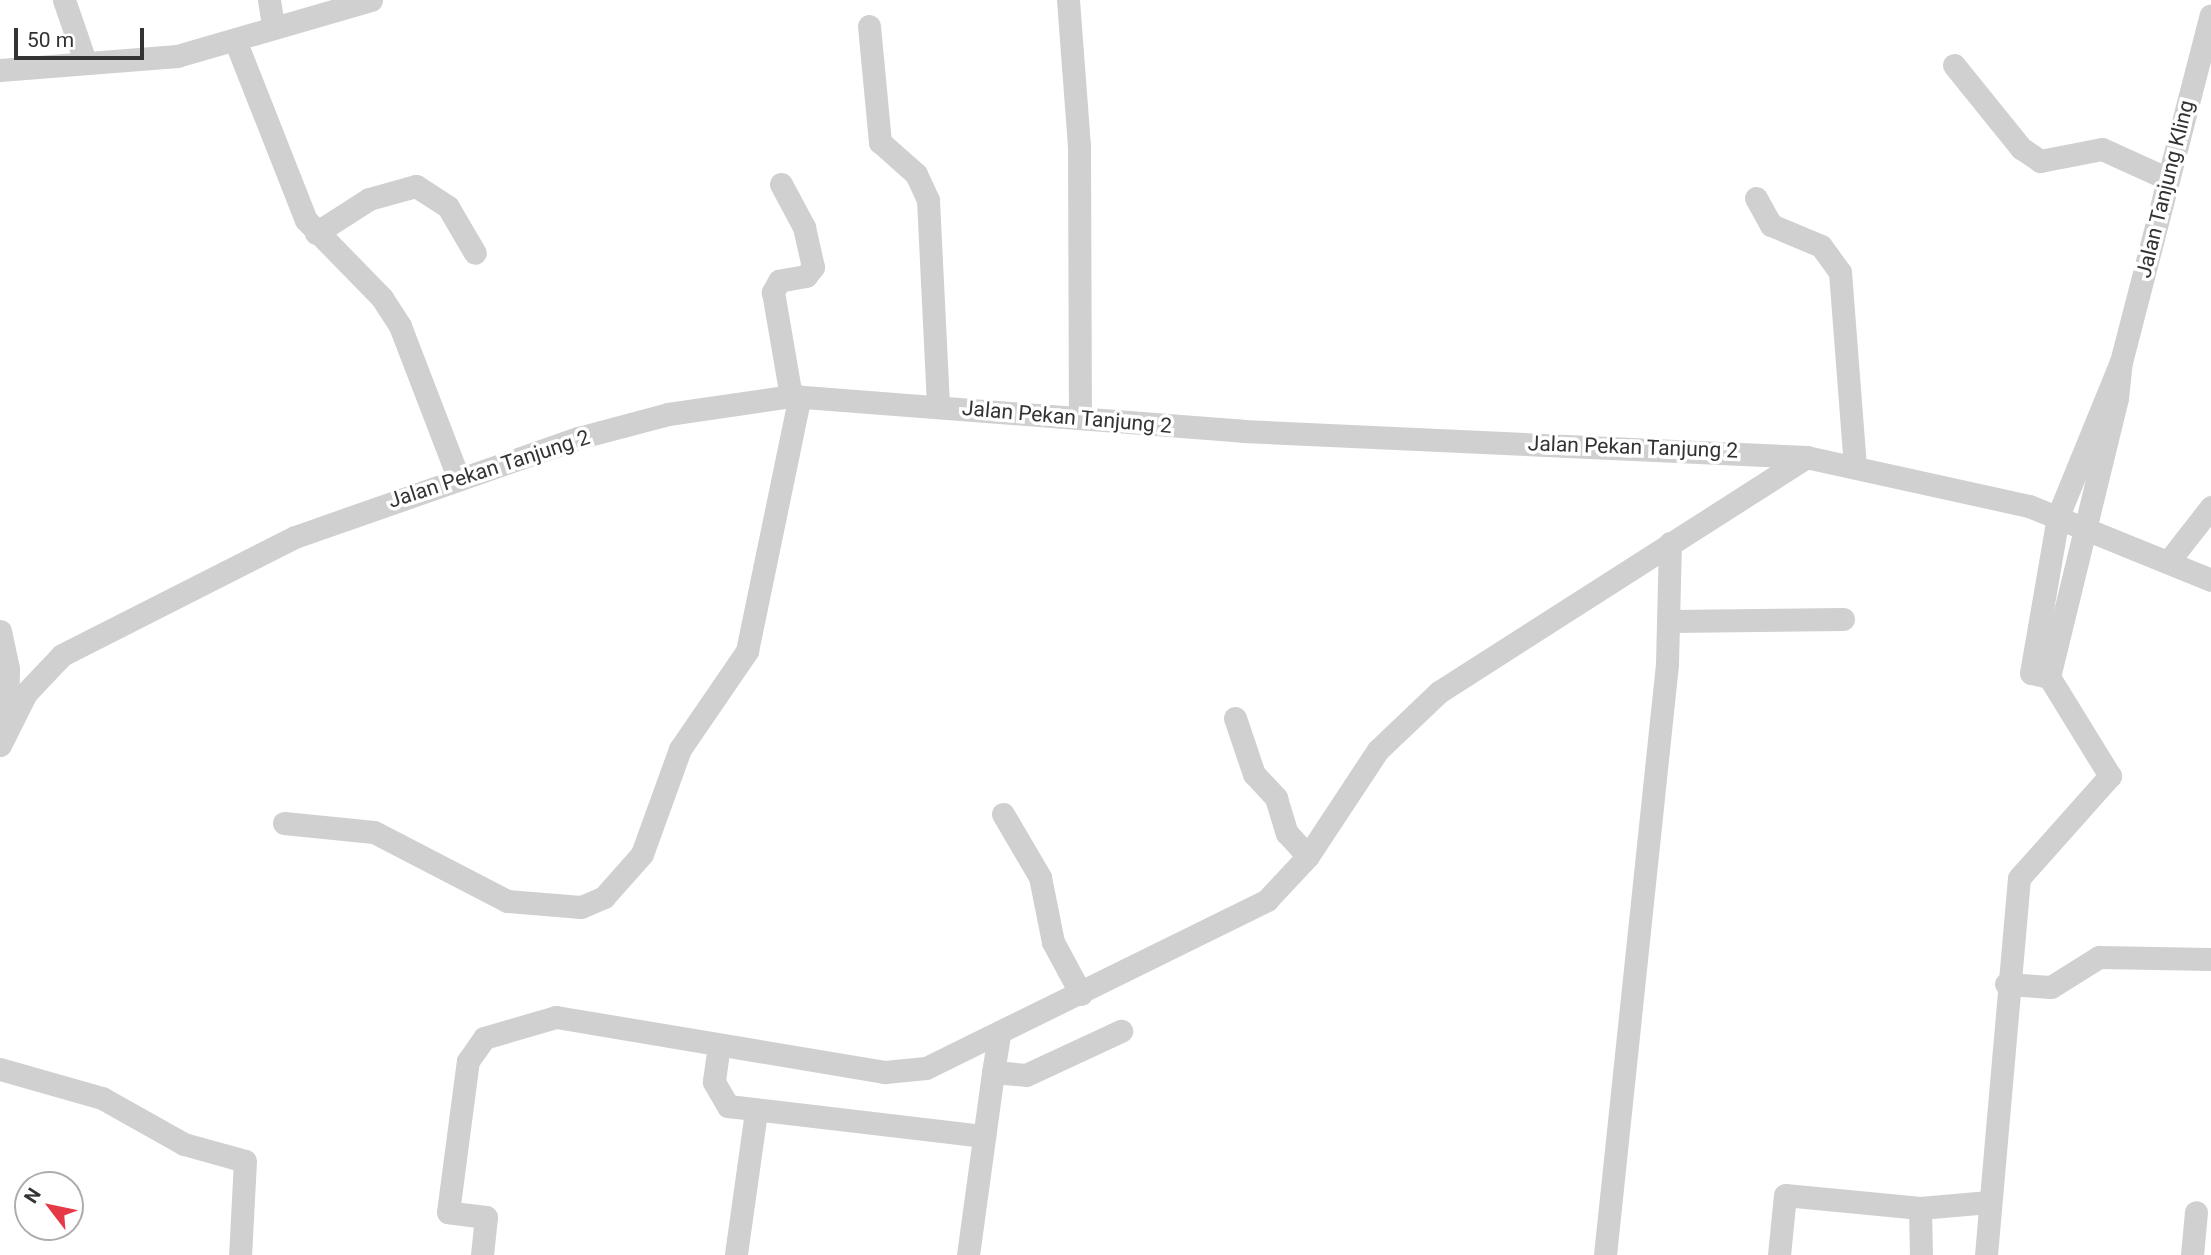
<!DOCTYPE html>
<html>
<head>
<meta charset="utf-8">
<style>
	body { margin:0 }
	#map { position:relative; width:2211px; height:1255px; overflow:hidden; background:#fff; font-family:Roboto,sans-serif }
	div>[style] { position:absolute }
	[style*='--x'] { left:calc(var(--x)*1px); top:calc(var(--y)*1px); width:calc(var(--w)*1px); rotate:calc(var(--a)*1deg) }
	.minor>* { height:23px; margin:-11.5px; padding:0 11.5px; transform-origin:11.5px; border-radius:11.5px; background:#d0d0d0 }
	span { translate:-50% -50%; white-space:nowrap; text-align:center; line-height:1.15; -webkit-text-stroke:7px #fff; paint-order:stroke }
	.street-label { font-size:21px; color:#333 }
	.north { position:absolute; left:14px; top:1171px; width:70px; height:70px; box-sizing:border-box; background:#fff; border:2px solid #adadad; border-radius:50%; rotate:302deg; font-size:19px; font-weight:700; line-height:28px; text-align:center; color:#333 }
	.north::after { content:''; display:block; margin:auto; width:24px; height:32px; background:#e63946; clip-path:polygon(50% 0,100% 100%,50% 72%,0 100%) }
	.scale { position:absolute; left:14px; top:28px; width:130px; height:32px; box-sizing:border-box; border:4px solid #333; border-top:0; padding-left:9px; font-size:21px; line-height:24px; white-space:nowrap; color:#333; -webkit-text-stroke:5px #fff; paint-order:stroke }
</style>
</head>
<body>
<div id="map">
	<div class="minor">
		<div style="--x:64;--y:0;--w:65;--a:71"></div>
		<div style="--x:269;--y:0;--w:25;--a:81"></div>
		<div style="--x:1068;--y:0;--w:145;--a:85.7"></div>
		<div style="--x:1079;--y:145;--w:273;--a:89.8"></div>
		<div style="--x:869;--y:26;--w:117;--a:84.6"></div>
		<div style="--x:880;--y:142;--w:48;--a:41.6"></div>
		<div style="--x:916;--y:174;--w:29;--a:65"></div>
		<div style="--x:928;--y:200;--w:206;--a:87.2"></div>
		<div style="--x:235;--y:40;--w:193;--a:68.5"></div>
		<div style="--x:306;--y:220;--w:109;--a:45.7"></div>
		<div style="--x:382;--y:298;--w:33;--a:57"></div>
		<div style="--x:400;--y:326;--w:162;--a:69"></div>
		<div style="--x:1954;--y:65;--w:107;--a:51.1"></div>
		<div style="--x:2021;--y:148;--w:23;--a:34"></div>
		<div style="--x:2040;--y:161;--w:63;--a:-11"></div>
		<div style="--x:2102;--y:149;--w:72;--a:24.4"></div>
		<div style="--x:0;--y:70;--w:178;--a:-4.5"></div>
		<div style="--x:177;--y:56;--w:202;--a:-16.1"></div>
		<div style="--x:781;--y:184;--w:49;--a:61.9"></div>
		<div style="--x:804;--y:227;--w:41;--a:77.3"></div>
		<div style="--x:813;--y:267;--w:11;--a:128"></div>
		<div style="--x:806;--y:276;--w:27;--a:170"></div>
		<div style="--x:779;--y:281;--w:13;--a:119"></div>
		<div style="--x:773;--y:292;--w:106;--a:80.2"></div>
		<div style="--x:1756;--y:198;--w:31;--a:61"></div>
		<div style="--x:1771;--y:225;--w:54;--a:22.8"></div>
		<div style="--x:1821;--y:246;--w:32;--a:54"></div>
		<div style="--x:1840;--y:272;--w:196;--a:85.6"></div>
		<div style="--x:316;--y:233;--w:63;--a:-32.7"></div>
		<div style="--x:369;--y:199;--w:49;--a:-15.5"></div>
		<div style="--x:416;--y:186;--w:38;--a:33"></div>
		<div style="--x:448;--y:207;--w:53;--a:59.6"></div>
		<div style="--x:2168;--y:562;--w:70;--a:-52"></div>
		<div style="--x:1671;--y:621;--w:172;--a:-0.7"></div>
		<div style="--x:0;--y:631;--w:39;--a:78"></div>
		<div style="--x:8;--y:669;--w:56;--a:91"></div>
		<div style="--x:2049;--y:677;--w:287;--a:-76.3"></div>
		<div style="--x:2117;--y:398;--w:36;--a:-84"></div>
		<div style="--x:2121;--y:362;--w:358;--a:-75.5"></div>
		<div style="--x:1235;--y:718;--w:59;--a:71.3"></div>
		<div style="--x:1254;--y:774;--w:33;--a:47"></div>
		<div style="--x:1276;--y:798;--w:37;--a:73"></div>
		<div style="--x:1287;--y:833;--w:31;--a:48"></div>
		<div style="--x:0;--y:745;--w:58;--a:-63.4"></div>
		<div style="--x:26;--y:693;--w:52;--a:-46.5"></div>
		<div style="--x:62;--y:655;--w:261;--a:-26.9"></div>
		<div style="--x:295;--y:537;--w:300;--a:-19.3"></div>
		<div style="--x:578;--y:438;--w:93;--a:-14.9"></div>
		<div style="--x:668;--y:414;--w:124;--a:-8.3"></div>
		<div style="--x:791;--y:396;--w:453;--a:4.4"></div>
		<div style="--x:1243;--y:431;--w:564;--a:2.64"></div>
		<div style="--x:1806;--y:457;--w:228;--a:12.4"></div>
		<div style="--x:2029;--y:506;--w:196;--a:22.1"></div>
		<div style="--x:1003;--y:814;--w:73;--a:59.6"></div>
		<div style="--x:1040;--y:877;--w:66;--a:78.7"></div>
		<div style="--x:1053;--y:942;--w:59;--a:61.7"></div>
		<div style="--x:284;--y:823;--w:90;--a:5.7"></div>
		<div style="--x:374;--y:832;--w:150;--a:27.4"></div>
		<div style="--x:507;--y:901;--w:74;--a:4.6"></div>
		<div style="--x:581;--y:907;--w:25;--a:-23"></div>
		<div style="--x:604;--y:897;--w:57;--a:-48.5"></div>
		<div style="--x:642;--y:854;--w:112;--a:-70.1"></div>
		<div style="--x:680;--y:749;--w:119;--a:-55.6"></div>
		<div style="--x:747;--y:651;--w:260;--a:-78.3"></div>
		<div style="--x:2006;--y:984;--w:45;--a:3.8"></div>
		<div style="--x:2051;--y:987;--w:57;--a:-32"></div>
		<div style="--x:2099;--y:957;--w:112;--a:1"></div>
		<div style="--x:999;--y:1035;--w:37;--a:99"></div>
		<div style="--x:993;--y:1072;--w:33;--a:5"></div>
		<div style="--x:1026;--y:1075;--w:105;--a:-24.9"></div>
		<div style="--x:719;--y:1045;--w:37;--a:98"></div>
		<div style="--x:714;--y:1082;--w:28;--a:60"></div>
		<div style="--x:728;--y:1106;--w:258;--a:6.7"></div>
		<div style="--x:0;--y:1069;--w:106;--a:15.9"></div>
		<div style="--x:102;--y:1098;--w:94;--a:29.3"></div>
		<div style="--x:184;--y:1144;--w:63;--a:15.6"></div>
		<div style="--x:245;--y:1161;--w:94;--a:93"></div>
		<div style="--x:1920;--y:1208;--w:47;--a:88.8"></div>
		<div style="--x:736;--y:1254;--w:144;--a:-82"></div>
		<div style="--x:482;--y:1255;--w:38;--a:-84"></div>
		<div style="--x:486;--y:1217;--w:38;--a:-173"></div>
		<div style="--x:448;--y:1212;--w:152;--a:-82.5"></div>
		<div style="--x:468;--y:1061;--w:28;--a:-55"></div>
		<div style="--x:484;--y:1038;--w:75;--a:-16.3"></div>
		<div style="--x:556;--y:1017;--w:334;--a:9.5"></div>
		<div style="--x:885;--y:1072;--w:41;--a:-5.6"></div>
		<div style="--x:926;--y:1068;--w:380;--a:-26.2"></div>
		<div style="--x:1267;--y:900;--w:60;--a:-47"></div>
		<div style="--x:1308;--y:856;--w:127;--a:-56.6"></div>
		<div style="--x:1378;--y:750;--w:84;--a:-43.6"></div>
		<div style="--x:1439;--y:692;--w:436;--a:-32.6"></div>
		<div style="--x:968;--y:1255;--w:185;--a:-82.2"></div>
		<div style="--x:1605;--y:1255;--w:594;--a:-84.01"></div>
		<div style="--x:1667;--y:664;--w:121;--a:-88.6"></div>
		<div style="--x:1779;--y:1255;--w:60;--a:-84.3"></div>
		<div style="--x:1785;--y:1195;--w:136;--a:5.5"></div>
		<div style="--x:1920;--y:1208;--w:69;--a:-5"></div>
		<div style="--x:1986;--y:1255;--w:378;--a:-85"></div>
		<div style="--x:2019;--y:878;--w:137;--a:-48.3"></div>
		<div style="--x:2110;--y:776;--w:116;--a:-121.6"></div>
		<div style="--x:2049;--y:677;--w:18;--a:-167"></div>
		<div style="--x:2031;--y:673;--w:159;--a:-80.2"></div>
		<div style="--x:2058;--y:516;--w:166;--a:-67.8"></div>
		<div style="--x:2192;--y:1255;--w:43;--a:-84.7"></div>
	</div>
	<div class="street-label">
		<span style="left:2165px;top:189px;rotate:-76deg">Jalan Tanjung Kling</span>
		<span style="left:1067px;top:417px;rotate:5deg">Jalan Pekan Tanjung 2</span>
		<span style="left:1633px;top:447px;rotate:2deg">Jalan Pekan Tanjung 2</span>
		<span style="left:489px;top:469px;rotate:-18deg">Jalan Pekan Tanjung 2</span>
	</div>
	<div class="north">N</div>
	<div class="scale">50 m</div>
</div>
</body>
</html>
